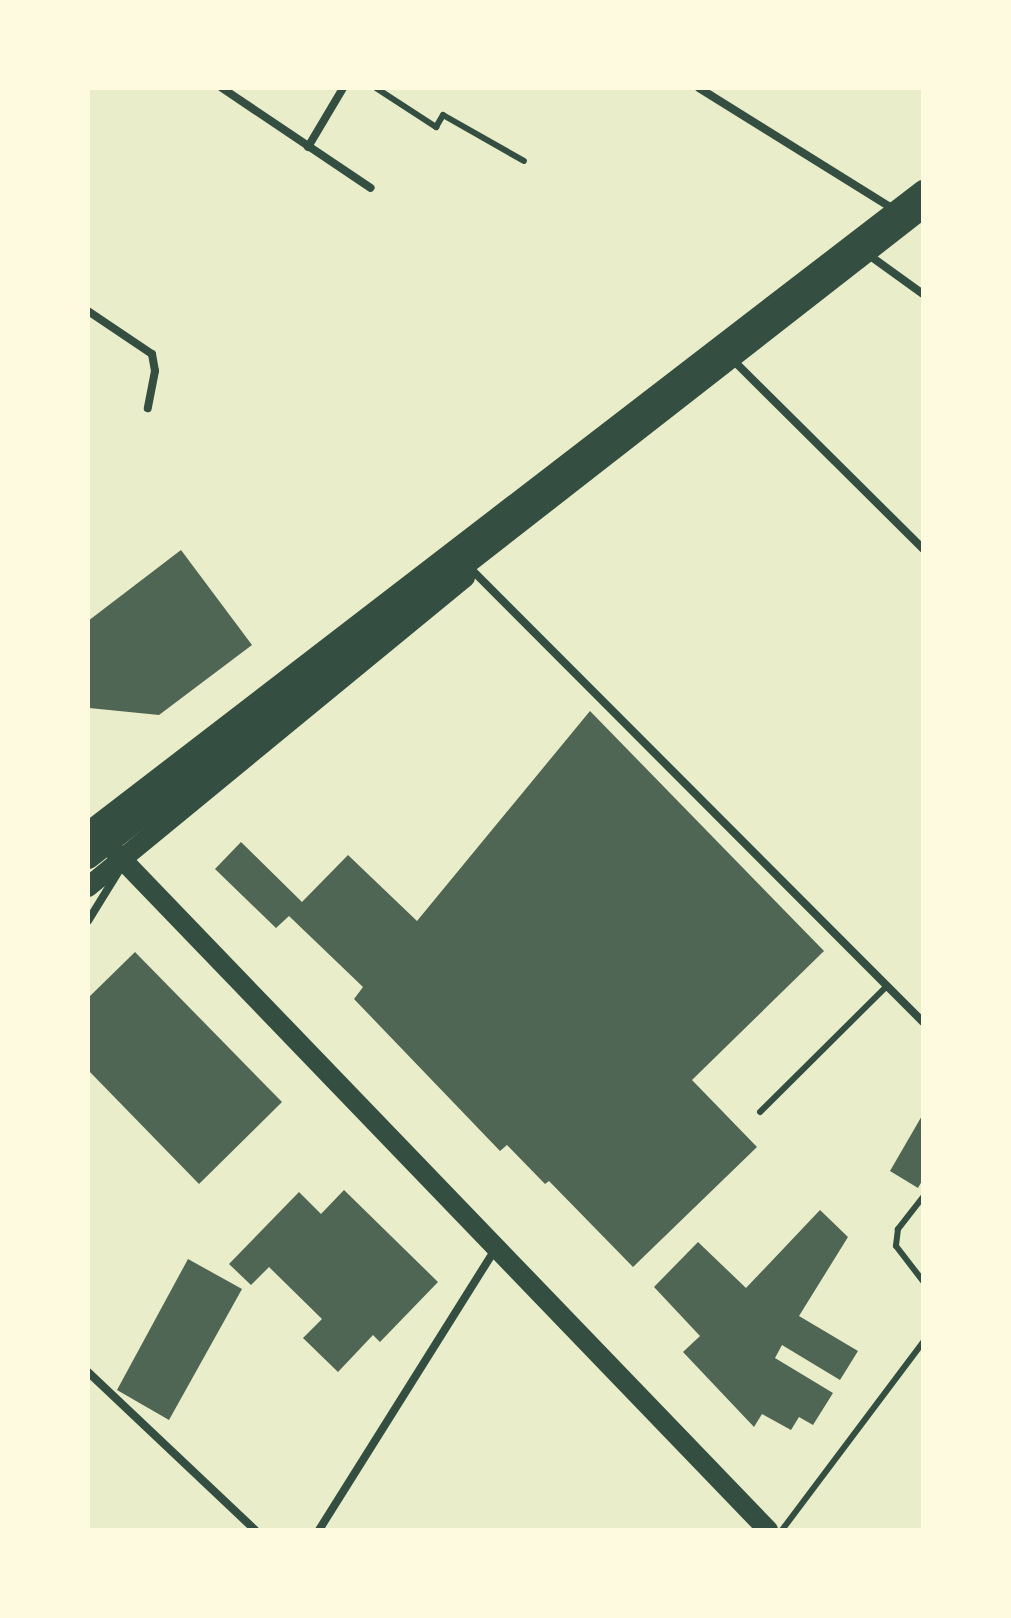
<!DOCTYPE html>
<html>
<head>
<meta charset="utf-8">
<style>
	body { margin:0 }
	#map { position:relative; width:1011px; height:1618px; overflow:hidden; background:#e9edc9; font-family:Commissioner,sans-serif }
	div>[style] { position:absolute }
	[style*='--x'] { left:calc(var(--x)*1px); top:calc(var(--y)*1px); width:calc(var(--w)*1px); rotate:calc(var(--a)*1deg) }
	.building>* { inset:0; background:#4f6655 }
	.service>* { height:6px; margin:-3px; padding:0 3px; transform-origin:3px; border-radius:3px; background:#344e41 }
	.minor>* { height:8px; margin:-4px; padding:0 4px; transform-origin:4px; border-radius:4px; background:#344e41 }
	.primary>* { height:20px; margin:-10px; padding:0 10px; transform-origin:10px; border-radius:10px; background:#344e41 }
	.motorway>* { height:24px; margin:-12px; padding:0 12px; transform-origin:12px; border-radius:12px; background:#344e41 }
	span { translate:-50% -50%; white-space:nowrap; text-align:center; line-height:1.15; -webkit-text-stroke:6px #fefae0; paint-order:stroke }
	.frame { position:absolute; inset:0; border:90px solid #fefae0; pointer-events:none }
</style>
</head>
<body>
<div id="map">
	<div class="building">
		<div style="clip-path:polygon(181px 550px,252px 645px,159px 715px,89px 708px,88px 621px)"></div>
		<div style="clip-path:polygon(590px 711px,824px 951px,692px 1080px,757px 1147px,633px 1267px,549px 1181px,545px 1184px,507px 1145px,500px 1151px,354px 999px,363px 987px,289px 916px,276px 928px,215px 869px,241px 842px,302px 902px,348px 855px,417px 921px)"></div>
		<div style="clip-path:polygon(135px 952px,282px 1102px,199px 1184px,88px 1070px,88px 998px)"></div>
		<div style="clip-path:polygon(923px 1114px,923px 1179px,918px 1188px,890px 1171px)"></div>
		<div style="clip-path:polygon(344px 1190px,438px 1282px,380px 1342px,373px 1335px,338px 1372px,303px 1338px,322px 1319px,269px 1267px,251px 1285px,229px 1264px,299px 1192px,321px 1214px)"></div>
		<div style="clip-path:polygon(820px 1210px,848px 1237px,799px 1316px,858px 1351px,840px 1380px,782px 1345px,775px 1358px,833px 1393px,813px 1425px,799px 1417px,791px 1430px,762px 1414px,754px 1427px,683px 1352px,700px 1336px,654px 1287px,698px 1242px,746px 1288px)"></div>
		<div style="clip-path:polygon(188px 1259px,242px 1289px,169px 1420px,117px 1390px)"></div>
	</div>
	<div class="service">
		<div style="--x:376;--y:88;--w:72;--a:33"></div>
		<div style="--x:436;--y:127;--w:14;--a:-60"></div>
		<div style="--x:443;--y:115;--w:93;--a:29.6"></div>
		<div style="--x:760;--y:1112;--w:179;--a:-44.8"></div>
		<div style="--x:923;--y:1197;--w:41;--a:128"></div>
		<div style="--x:898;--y:1229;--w:17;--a:97"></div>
		<div style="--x:896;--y:1246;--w:44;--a:52.4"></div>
		<div style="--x:782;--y:1530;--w:235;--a:-53.1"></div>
	</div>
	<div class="minor">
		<div style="--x:222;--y:88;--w:179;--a:33.9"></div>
		<div style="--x:699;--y:88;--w:231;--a:31.9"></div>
		<div style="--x:308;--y:147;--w:69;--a:-59.3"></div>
		<div style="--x:873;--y:258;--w:62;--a:35.8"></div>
		<div style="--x:88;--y:311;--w:77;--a:33.9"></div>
		<div style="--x:152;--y:354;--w:17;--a:80"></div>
		<div style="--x:155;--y:371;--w:38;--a:101"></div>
		<div style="--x:738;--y:365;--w:261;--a:44.8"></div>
		<div style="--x:473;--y:571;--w:637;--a:45.06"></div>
		<div style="--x:88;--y:921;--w:61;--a:-58.4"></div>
		<div style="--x:88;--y:1372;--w:230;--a:43.4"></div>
		<div style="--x:319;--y:1530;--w:332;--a:-57.9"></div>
	</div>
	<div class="primary">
		<div style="--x:88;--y:832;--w:1053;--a:-37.56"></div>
		<div style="--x:116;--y:853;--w:940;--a:46.08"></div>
		<div style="--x:88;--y:887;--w:488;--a:-39.4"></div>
	</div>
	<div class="motorway">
		<div style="--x:88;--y:857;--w:1059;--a:-37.94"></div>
	</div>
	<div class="frame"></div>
</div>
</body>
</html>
